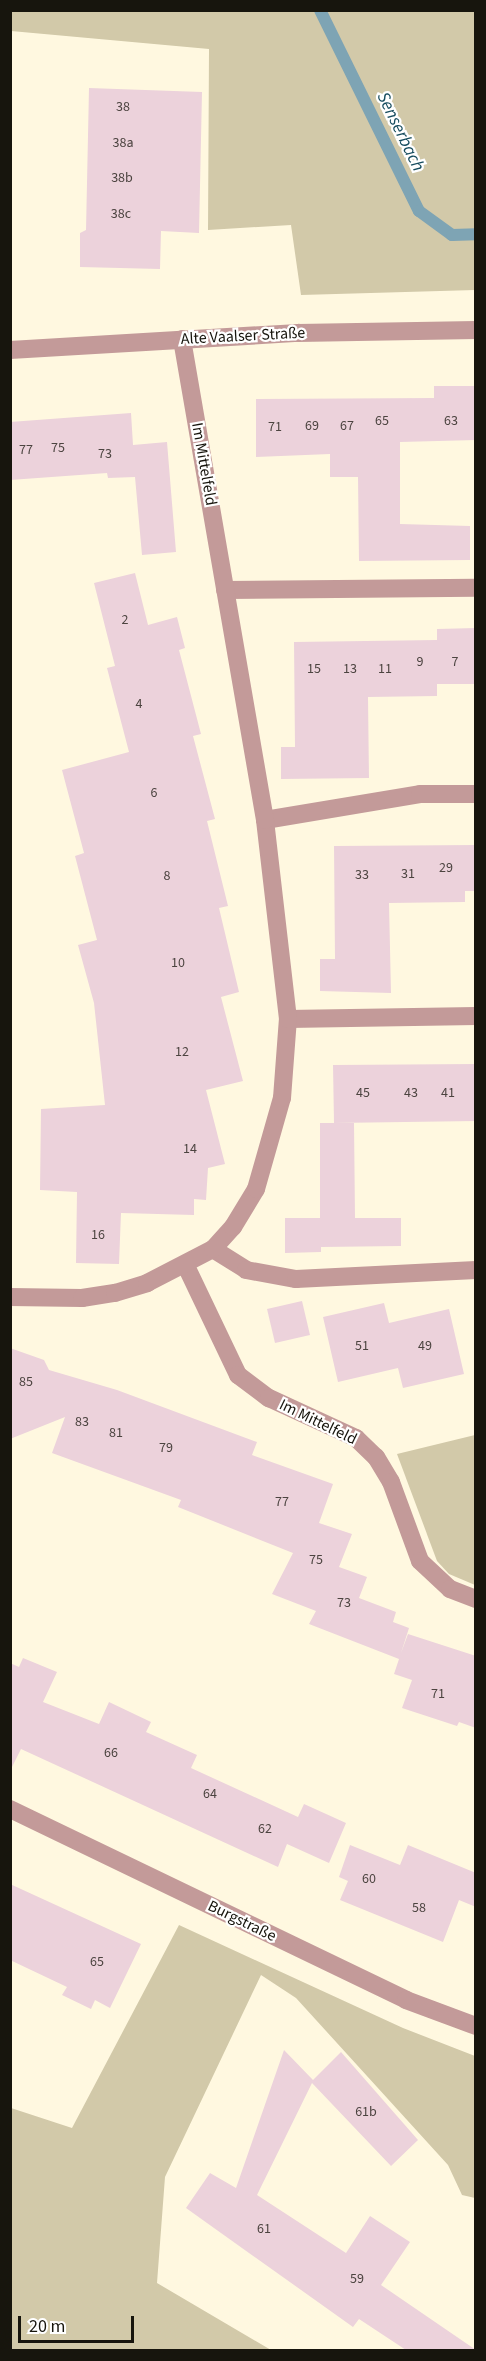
<!DOCTYPE html>
<html>
<head>
<meta charset="utf-8">
<style>
	body { margin:0 }
	#map { position:relative; width:486px; height:2361px; overflow:hidden; background:#fff8e0; font-family:"Source Sans 3",sans-serif }
	div>[style] { position:absolute }
	[style*='--x'] { left:calc(var(--x)*1px); top:calc(var(--y)*1px); width:calc(var(--w)*1px); rotate:calc(var(--a)*1deg) }
	.green>* { inset:0; background:#d2c9a9 }
	.stream>* { height:12px; margin:-6px; padding:0 6px; transform-origin:6px; border-radius:6px; background:#7ea4b4 }
	.building>* { inset:0; background:#ecd2db }
	.street>* { height:18px; margin:-9px; padding:0 9px; transform-origin:9px; border-radius:9px; background:#c39a99 }
	span { translate:-50% -50%; white-space:nowrap; text-align:center; line-height:1.15; -webkit-text-stroke:4.5px #fff; paint-order:stroke }
	.number-label { font-size:14px; color:#4c4440 }
	.number-label span { -webkit-text-stroke-width:0 }
	.street-label { font-size:16px; color:#17150d }
	.water-label { font-size:18px; color:#164c5e; font-style:italic }
	.frame { position:absolute; inset:0; border:12px solid #17150d; pointer-events:none }
	.scale { position:absolute; left:18px; top:2316px; width:116px; height:27px; box-sizing:border-box; border:3px solid #17150d; border-top:0; padding-left:8px; font-size:18px; line-height:21px; white-space:nowrap; color:#17150d; -webkit-text-stroke:4px #fff; paint-order:stroke }
</style>
</head>
<body>
<div id="map">
	<div class="green">
		<div style="clip-path:polygon(10px 11px,475px 11px,475px 290px,301px 295px,291px 225px,208px 230px,209px 49px,11px 31px)"></div>
		<div style="clip-path:polygon(475px 1435px,476px 1435px,475px 1585px,449px 1574px,437px 1561px,397px 1454px)"></div>
		<div style="clip-path:polygon(179px 1925px,403px 2028px,475px 2056px,475px 2198px,462px 2195px,448px 2165px,296px 1998px,261px 1975px,165px 2177px,157px 2283px,271px 2350px,11px 2350px,11px 2108px,72px 2128px)"></div>
	</div>
	<div class="stream">
		<div style="--x:320;--y:10;--w:224;--a:63.8"></div>
		<div style="--x:419;--y:211;--w:41;--a:36"></div>
		<div style="--x:452;--y:235;--w:24;--a:-2"></div>
	</div>
	<div class="building">
		<div style="clip-path:polygon(89px 88px,202px 92px,199px 233px,161px 231px,160px 269px,80px 267px,80px 233px,86px 230px)"></div>
		<div style="clip-path:polygon(434px 386px,476px 386px,476px 440px,400px 442px,400px 524px,470px 526px,470px 560px,359px 561px,358px 477px,330px 477px,330px 454px,256px 457px,256px 399px,434px 398px)"></div>
		<div style="clip-path:polygon(131px 413px,133px 445px,167px 442px,176px 552px,142px 555px,135px 477px,108px 478px,107px 473px,10px 480px,10px 422px)"></div>
		<div style="clip-path:polygon(135px 573px,148px 625px,177px 617px,185px 648px,179px 650px,201px 734px,193px 736px,215px 819px,207px 821px,228px 906px,219px 908px,239px 992px,221px 997px,243px 1081px,206px 1090px,225px 1164px,208px 1168px,206px 1200px,194px 1199px,194px 1215px,121px 1213px,119px 1264px,76px 1263px,77px 1192px,40px 1190px,41px 1109px,105px 1105px,94px 1003px,78px 945px,97px 940px,75px 856px,84px 853px,62px 770px,129px 752px,107px 668px,115px 666px,94px 583px)"></div>
		<div style="clip-path:polygon(476px 628px,476px 684px,437px 684px,437px 696px,368px 697px,369px 778px,281px 779px,281px 747px,295px 747px,294px 642px,437px 640px,437px 629px)"></div>
		<div style="clip-path:polygon(476px 845px,476px 891px,465px 891px,465px 902px,389px 903px,391px 993px,320px 991px,320px 959px,335px 959px,334px 846px)"></div>
		<div style="clip-path:polygon(476px 1064px,476px 1121px,334px 1123px,333px 1065px)"></div>
		<div style="clip-path:polygon(320px 1123px,354px 1123px,355px 1218px,401px 1218px,401px 1246px,321px 1247px,321px 1252px,285px 1253px,285px 1218px,320px 1218px)"></div>
		<div style="clip-path:polygon(302px 1301px,310px 1335px,275px 1343px,267px 1309px)"></div>
		<div style="clip-path:polygon(384px 1303px,389px 1323px,449px 1309px,464px 1374px,403px 1388px,398px 1368px,338px 1382px,323px 1317px)"></div>
		<div style="clip-path:polygon(10px 1348px,44px 1360px,49px 1370px,117px 1390px,257px 1442px,252px 1455px,333px 1484px,319px 1523px,352px 1534px,339px 1567px,367px 1577px,359px 1598px,396px 1612px,393px 1622px,409px 1628px,401px 1653px,408px 1634px,476px 1656px,476px 1728px,459px 1722px,457px 1726px,402px 1708px,412px 1680px,394px 1674px,399px 1659px,309px 1624px,316px 1611px,272px 1594px,293px 1553px,178px 1507px,181px 1500px,52px 1453px,65px 1417px,10px 1439px)"></div>
		<div style="clip-path:polygon(23px 1658px,57px 1672px,43px 1702px,99px 1724px,109px 1702px,151px 1722px,146px 1732px,197px 1755px,191px 1768px,298px 1817px,304px 1804px,346px 1823px,329px 1863px,287px 1844px,278px 1867px,21px 1749px,10px 1771px,10px 1663px,19px 1667px)"></div>
		<div style="clip-path:polygon(350px 1845px,400px 1865px,408px 1845px,476px 1873px,476px 1907px,459px 1900px,443px 1942px,340px 1900px,348px 1881px,339px 1877px)"></div>
		<div style="clip-path:polygon(10px 1884px,141px 1944px,110px 2008px,95px 2000px,91px 2009px,62px 1995px,67px 1987px,10px 1960px)"></div>
		<div style="clip-path:polygon(284px 2050px,313px 2080px,341px 2052px,418px 2140px,391px 2166px,312px 2083px,257px 2195px,346px 2253px,370px 2216px,410px 2242px,381px 2285px,476px 2350px,406px 2350px,359px 2319px,353px 2327px,186px 2208px,210px 2173px,236px 2188px)"></div>
	</div>
	<div class="street">
		<div style="--x:10;--y:350;--w:289;--a:-3.4"></div>
		<div style="--x:298;--y:333;--w:178;--a:-1"></div>
		<div style="--x:225;--y:590;--w:251;--a:-0.5"></div>
		<div style="--x:265;--y:820;--w:157;--a:-9.5"></div>
		<div style="--x:420;--y:794;--w:56;--a:0"></div>
		<div style="--x:288;--y:1019;--w:188;--a:-0.9"></div>
		<div style="--x:213;--y:1249;--w:39;--a:32"></div>
		<div style="--x:246;--y:1270;--w:51;--a:10.2"></div>
		<div style="--x:296;--y:1279;--w:180;--a:-2.9"></div>
		<div style="--x:186;--y:1266;--w:121;--a:64.5"></div>
		<div style="--x:238;--y:1375;--w:39;--a:37"></div>
		<div style="--x:269;--y:1398;--w:96;--a:24.7"></div>
		<div style="--x:356;--y:1438;--w:28;--a:44"></div>
		<div style="--x:376;--y:1457;--w:29;--a:59"></div>
		<div style="--x:391;--y:1482;--w:84;--a:69.8"></div>
		<div style="--x:420;--y:1561;--w:41;--a:43"></div>
		<div style="--x:450;--y:1589;--w:28;--a:21"></div>
		<div style="--x:10;--y:1297;--w:72;--a:0.8"></div>
		<div style="--x:82;--y:1298;--w:33;--a:-9"></div>
		<div style="--x:115;--y:1293;--w:34;--a:-17"></div>
		<div style="--x:147;--y:1283;--w:74;--a:-27.3"></div>
		<div style="--x:213;--y:1249;--w:30;--a:-48"></div>
		<div style="--x:233;--y:1227;--w:44;--a:-58.8"></div>
		<div style="--x:256;--y:1189;--w:95;--a:-74.1"></div>
		<div style="--x:282;--y:1098;--w:79;--a:-85.7"></div>
		<div style="--x:288;--y:1019;--w:200;--a:-96.6"></div>
		<div style="--x:265;--y:820;--w:488;--a:-99.8"></div>
		<div style="--x:10;--y:1809;--w:440;--a:25.7"></div>
		<div style="--x:406;--y:2000;--w:75;--a:20.4"></div>
	</div>
	<div class="number-label">
		<span style="left:123px;top:107px">38</span>
		<span style="left:123px;top:143px">38a</span>
		<span style="left:122px;top:178px">38b</span>
		<span style="left:121px;top:214px">38c</span>
		<span style="left:382px;top:421px">65</span>
		<span style="left:451px;top:421px">63</span>
		<span style="left:312px;top:426px">69</span>
		<span style="left:347px;top:426px">67</span>
		<span style="left:275px;top:427px">71</span>
		<span style="left:58px;top:448px">75</span>
		<span style="left:26px;top:450px">77</span>
		<span style="left:105px;top:454px">73</span>
		<span style="left:125px;top:620px">2</span>
		<span style="left:420px;top:662px">9</span>
		<span style="left:455px;top:662px">7</span>
		<span style="left:314px;top:669px">15</span>
		<span style="left:350px;top:669px">13</span>
		<span style="left:385px;top:669px">11</span>
		<span style="left:139px;top:704px">4</span>
		<span style="left:154px;top:793px">6</span>
		<span style="left:446px;top:868px">29</span>
		<span style="left:408px;top:874px">31</span>
		<span style="left:362px;top:875px">33</span>
		<span style="left:167px;top:876px">8</span>
		<span style="left:178px;top:963px">10</span>
		<span style="left:182px;top:1052px">12</span>
		<span style="left:363px;top:1093px">45</span>
		<span style="left:411px;top:1093px">43</span>
		<span style="left:448px;top:1093px">41</span>
		<span style="left:190px;top:1149px">14</span>
		<span style="left:98px;top:1235px">16</span>
		<span style="left:362px;top:1346px">51</span>
		<span style="left:425px;top:1346px">49</span>
		<span style="left:26px;top:1382px">85</span>
		<span style="left:82px;top:1422px">83</span>
		<span style="left:116px;top:1433px">81</span>
		<span style="left:166px;top:1448px">79</span>
		<span style="left:282px;top:1502px">77</span>
		<span style="left:316px;top:1560px">75</span>
		<span style="left:344px;top:1603px">73</span>
		<span style="left:438px;top:1694px">71</span>
		<span style="left:111px;top:1753px">66</span>
		<span style="left:210px;top:1794px">64</span>
		<span style="left:265px;top:1829px">62</span>
		<span style="left:369px;top:1879px">60</span>
		<span style="left:419px;top:1908px">58</span>
		<span style="left:97px;top:1962px">65</span>
		<span style="left:366px;top:2112px">61b</span>
		<span style="left:264px;top:2229px">61</span>
		<span style="left:357px;top:2279px">59</span>
	</div>
	<div class="street-label">
		<span style="left:243px;top:336px;rotate:-3deg">Alte Vaalser Straße</span>
		<span style="left:204px;top:464px;rotate:80deg">Im Mittelfeld</span>
		<span style="left:318px;top:1422px;rotate:26deg">Im Mittelfeld</span>
		<span style="left:242px;top:1921px;rotate:26deg">Burgstraße</span>
	</div>
	<div class="water-label">
		<span style="left:400px;top:132px;rotate:64deg">Senserbach</span>
	</div>
	<div class="frame"></div>
	<div class="scale">20 m</div>
</div>
</body>
</html>
